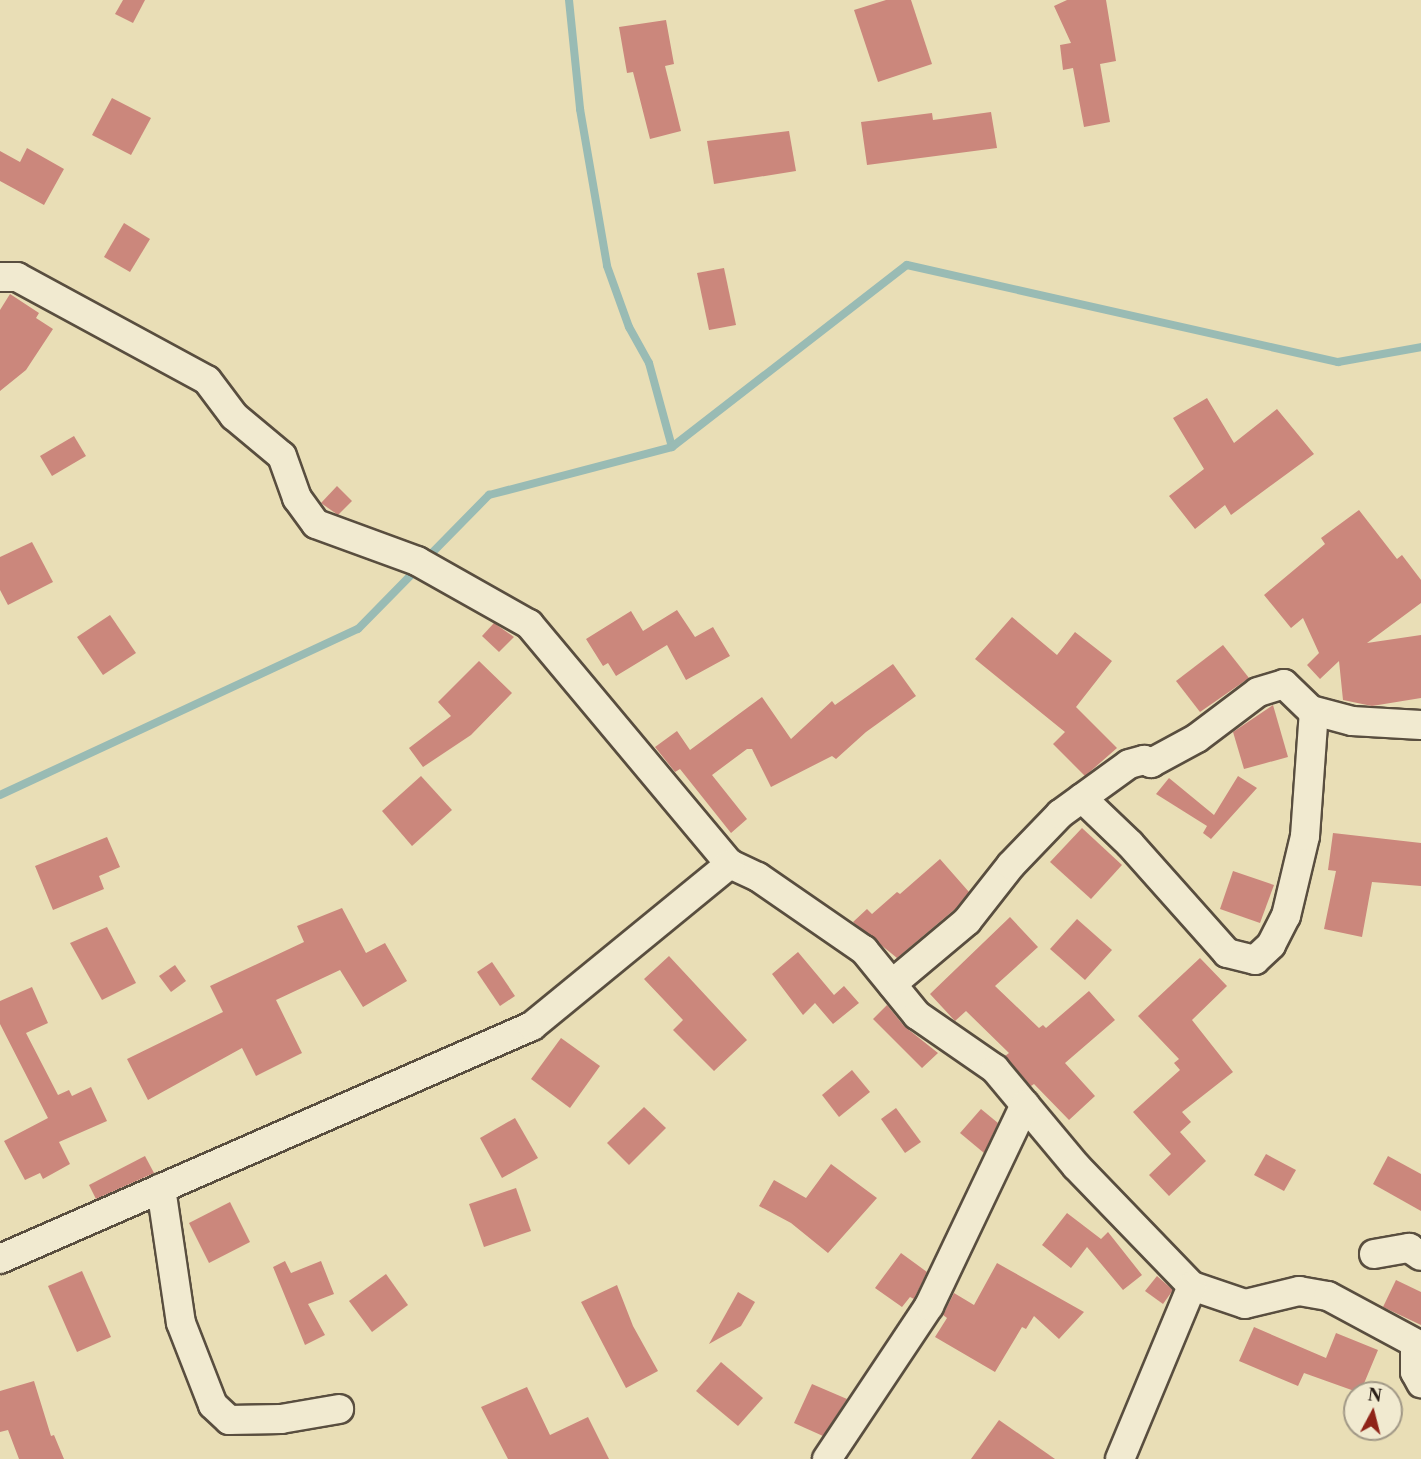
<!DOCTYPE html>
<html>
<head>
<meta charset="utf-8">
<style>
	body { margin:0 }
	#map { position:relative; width:1421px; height:1459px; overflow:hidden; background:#e9deb6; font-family:"Libre Caslon Text",serif }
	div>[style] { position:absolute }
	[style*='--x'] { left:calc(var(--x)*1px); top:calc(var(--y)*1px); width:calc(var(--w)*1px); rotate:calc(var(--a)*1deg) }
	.stream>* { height:8px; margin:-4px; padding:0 4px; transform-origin:4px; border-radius:4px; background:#99bbb4 }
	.building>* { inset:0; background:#cb877c }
	.roads { filter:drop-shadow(2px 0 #594e3f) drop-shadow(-2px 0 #594e3f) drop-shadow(0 2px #594e3f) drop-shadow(0 -2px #594e3f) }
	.street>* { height:28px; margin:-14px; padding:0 14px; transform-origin:14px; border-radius:14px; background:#f1ead0 }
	span { translate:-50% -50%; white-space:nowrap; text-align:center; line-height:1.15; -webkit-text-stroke:6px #f1ead0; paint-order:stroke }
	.north { position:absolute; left:1343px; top:1381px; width:60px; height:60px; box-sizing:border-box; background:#f1ead0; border:2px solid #a19886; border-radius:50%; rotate:7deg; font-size:16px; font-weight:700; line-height:24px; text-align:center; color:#291e17 }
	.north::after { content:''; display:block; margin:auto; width:21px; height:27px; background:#8f2418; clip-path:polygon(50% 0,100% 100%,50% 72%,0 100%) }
</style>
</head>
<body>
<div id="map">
	<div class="stream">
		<div style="--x:569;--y:0;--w:110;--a:84.2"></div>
		<div style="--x:580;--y:109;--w:159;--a:80.2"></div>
		<div style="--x:607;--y:266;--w:65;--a:70.2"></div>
		<div style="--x:629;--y:327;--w:41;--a:60.9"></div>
		<div style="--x:649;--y:363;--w:87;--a:74.7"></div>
		<div style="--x:426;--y:559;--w:90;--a:-45.5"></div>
		<div style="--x:489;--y:495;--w:189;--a:-14.7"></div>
		<div style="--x:672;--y:447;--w:297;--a:-37.8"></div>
		<div style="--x:907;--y:265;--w:442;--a:12.7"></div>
		<div style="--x:1338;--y:362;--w:84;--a:-10.2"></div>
		<div style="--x:0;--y:795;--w:395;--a:-24.9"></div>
		<div style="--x:358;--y:629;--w:86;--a:-45.5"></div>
	</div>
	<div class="building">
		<div style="clip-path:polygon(123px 0,145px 0,133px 23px,115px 14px)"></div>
		<div style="clip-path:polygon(886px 0,911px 0,932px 64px,878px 82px,854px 10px)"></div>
		<div style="clip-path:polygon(1067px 0,1106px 0,1116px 61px,1100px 64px,1110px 122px,1084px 127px,1073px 68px,1063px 70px,1060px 45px,1071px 43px,1054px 6px)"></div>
		<div style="clip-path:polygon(666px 20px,674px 64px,665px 66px,681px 131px,650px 139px,633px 72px,627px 73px,619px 27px)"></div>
		<div style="clip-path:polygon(112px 98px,151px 118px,131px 155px,92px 135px)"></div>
		<div style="clip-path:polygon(991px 112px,997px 148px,867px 165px,861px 122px,932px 113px,933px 120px)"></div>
		<div style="clip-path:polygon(789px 131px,796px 171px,714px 184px,707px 141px)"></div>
		<div style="clip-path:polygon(27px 148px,64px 169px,44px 205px,0 181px,0 151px,20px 162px)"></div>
		<div style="clip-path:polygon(124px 223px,150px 239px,130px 272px,104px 257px)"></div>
		<div style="clip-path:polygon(724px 268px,736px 325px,709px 330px,697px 273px)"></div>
		<div style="clip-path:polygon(10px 294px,39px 313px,36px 318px,53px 329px,26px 370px,0 391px,0 310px)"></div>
		<div style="clip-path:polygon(1207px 398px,1234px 443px,1277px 409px,1314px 454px,1231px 515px,1225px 505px,1195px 529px,1169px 496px,1204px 469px,1173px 418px)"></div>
		<div style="clip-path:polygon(74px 436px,86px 456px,52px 476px,40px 456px)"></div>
		<div style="clip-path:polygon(337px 486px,352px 501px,338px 515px,321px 503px)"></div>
		<div style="clip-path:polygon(1359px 510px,1397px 559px,1402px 555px,1421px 580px,1421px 603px,1367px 643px,1421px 635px,1421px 698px,1372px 706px,1343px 700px,1339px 661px,1320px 679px,1307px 665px,1319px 653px,1303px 618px,1291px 628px,1264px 595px,1325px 544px,1321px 538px)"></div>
		<div style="clip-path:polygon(32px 542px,53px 582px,8px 605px,0 590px,0 557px)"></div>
		<div style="clip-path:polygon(677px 610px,695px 637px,713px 627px,730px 656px,686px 680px,667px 645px,616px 676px,608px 663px,603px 666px,586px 639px,631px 611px,643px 631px)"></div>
		<div style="clip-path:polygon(110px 615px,136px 653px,103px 675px,77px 637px)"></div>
		<div style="clip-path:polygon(1012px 617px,1057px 655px,1075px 632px,1112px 661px,1076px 707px,1117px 748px,1085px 776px,1053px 744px,1065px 732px,975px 659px)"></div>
		<div style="clip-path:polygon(494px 623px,514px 637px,499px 652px,482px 636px)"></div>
		<div style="clip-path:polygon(1223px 645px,1249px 678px,1200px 712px,1176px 681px)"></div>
		<div style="clip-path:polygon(479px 661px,512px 693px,471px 735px,423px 767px,409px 748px,451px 716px,438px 702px)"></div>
		<div style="clip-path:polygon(893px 664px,916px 696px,866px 732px,836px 759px,832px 756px,771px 787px,752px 749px,747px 749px,712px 775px,747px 819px,731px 833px,680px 769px,675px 772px,655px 747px,677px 731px,690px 750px,762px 697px,791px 739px,832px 701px,835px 705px)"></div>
		<div style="clip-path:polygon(1273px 705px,1288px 757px,1244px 769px,1233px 732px)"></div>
		<div style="clip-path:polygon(421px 776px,452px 810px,412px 846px,382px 811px)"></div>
		<div style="clip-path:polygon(1238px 776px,1257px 788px,1211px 839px,1203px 833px,1207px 826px,1156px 794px,1169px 778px,1214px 815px)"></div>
		<div style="clip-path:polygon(1082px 828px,1122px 865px,1091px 899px,1050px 862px)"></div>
		<div style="clip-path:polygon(1333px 833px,1421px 843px,1421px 886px,1372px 882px,1362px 937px,1324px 929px,1336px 871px,1328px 870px)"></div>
		<div style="clip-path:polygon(107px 837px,120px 867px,99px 876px,104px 889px,53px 910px,35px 866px)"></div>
		<div style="clip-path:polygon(940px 859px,969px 892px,955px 909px,897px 958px,853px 922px,867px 909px,872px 914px,897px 892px,900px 894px)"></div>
		<div style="clip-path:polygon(1233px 871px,1274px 885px,1260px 923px,1220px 909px)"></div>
		<div style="clip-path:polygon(342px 908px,366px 953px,385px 943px,407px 981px,363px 1007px,340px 970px,276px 1000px,302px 1053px,256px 1076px,242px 1048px,148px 1100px,127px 1059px,223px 1012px,210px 986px,304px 942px,297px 926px)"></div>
		<div style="clip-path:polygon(1010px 917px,1038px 947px,995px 986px,1039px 1028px,1043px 1025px,1046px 1028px,1089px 991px,1115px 1020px,1065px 1063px,1095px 1096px,1069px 1120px,1034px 1084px,1031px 1086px,1005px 1056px,1009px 1053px,966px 1011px,955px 1021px,930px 994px)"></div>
		<div style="clip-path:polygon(1077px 919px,1112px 950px,1085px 980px,1050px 949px)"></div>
		<div style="clip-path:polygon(107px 927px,136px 983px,102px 1000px,70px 943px)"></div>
		<div style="clip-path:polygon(798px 952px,834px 995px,844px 986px,859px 1003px,833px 1024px,815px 1003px,803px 1015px,772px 974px)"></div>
		<div style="clip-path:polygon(669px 956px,747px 1040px,714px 1071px,673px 1030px,683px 1020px,644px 979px)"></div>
		<div style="clip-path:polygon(1200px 958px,1227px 986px,1192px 1020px,1233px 1072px,1182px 1112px,1191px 1122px,1180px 1132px,1206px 1161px,1169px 1196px,1149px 1175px,1171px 1154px,1133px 1112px,1180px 1070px,1174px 1063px,1179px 1059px,1138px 1016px)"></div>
		<div style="clip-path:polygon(492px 962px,515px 996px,500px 1006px,477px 972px)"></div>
		<div style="clip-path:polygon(175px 965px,186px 981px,171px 992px,159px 976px)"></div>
		<div style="clip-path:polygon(32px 987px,48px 1023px,26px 1033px,58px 1095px,69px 1090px,72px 1096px,91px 1087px,107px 1121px,59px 1142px,70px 1164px,43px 1179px,40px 1173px,25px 1180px,4px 1141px,48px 1118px,0 1024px,0 1001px)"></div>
		<div style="clip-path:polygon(887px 1005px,904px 1026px,938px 1053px,922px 1068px,873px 1019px)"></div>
		<div style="clip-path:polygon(561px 1038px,600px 1066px,570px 1108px,531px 1079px)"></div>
		<div style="clip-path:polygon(852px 1070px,870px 1092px,839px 1117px,822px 1095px)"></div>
		<div style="clip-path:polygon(644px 1107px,666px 1128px,629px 1165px,607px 1143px)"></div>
		<div style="clip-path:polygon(896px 1108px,921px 1142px,905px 1153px,881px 1119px)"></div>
		<div style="clip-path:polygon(981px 1109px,998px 1123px,984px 1153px,960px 1133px)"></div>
		<div style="clip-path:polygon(515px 1118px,538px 1158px,502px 1178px,480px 1138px)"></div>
		<div style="clip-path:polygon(1266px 1154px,1296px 1170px,1284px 1191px,1254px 1175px)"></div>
		<div style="clip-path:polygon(145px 1156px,154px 1173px,96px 1199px,89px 1185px)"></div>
		<div style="clip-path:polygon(1388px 1156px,1421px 1174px,1421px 1211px,1373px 1184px)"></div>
		<div style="clip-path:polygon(831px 1164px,877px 1198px,828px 1253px,791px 1223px,759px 1206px,774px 1180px,806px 1198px)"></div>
		<div style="clip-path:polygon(516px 1188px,531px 1231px,484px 1247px,469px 1204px)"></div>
		<div style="clip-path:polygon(230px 1202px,250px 1242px,209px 1263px,189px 1223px)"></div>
		<div style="clip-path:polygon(1067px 1213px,1101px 1239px,1108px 1232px,1142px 1275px,1123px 1290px,1087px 1247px,1071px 1268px,1042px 1245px)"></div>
		<div style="clip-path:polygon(901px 1253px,927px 1272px,914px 1299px,910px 1297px,902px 1307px,875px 1288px)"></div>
		<div style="clip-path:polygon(285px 1261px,291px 1273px,321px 1261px,334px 1294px,308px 1304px,325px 1335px,305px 1345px,273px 1267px)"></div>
		<div style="clip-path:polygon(997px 1263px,1084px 1312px,1059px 1339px,1034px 1316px,1026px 1329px,1022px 1327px,995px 1372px,935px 1337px,947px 1318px,943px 1315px,954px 1293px,974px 1305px)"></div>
		<div style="clip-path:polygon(82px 1271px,111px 1337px,77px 1352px,48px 1286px)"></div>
		<div style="clip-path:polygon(386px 1274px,408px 1305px,372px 1332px,349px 1301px)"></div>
		<div style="clip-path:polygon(1157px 1276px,1173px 1290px,1163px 1304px,1145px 1291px)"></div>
		<div style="clip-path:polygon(1396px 1280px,1421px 1292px,1421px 1325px,1383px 1307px)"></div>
		<div style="clip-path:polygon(617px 1285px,633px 1326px,658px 1371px,626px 1388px,581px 1302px)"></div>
		<div style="clip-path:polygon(738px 1292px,755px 1302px,741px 1326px,709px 1344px)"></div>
		<div style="clip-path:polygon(1254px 1327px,1326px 1358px,1336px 1333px,1378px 1350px,1360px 1393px,1304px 1373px,1298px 1386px,1239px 1361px)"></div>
		<div style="clip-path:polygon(721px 1362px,763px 1398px,738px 1426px,696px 1391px)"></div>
		<div style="clip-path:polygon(34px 1381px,51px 1436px,54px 1435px,64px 1459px,19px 1459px,8px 1430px,0 1432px,0 1391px)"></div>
		<div style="clip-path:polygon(812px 1384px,847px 1399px,823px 1436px,794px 1423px)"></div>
		<div style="clip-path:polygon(527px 1387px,550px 1435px,588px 1417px,609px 1459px,508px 1459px,481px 1407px)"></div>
		<div style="clip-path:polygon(999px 1420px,1055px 1459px,971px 1459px)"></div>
	</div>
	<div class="roads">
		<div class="street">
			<div style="--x:0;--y:277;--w:17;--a:0"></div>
			<div style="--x:17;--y:277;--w:216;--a:28.5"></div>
			<div style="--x:207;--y:380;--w:45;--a:53.1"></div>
			<div style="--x:234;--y:416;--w:62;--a:39.8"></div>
			<div style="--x:282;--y:456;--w:45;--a:70.3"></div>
			<div style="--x:297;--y:498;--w:32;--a:54"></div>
			<div style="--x:316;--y:524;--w:108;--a:20.1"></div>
			<div style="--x:417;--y:561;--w:129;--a:29.4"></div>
			<div style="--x:529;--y:624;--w:313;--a:50.1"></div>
			<div style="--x:730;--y:864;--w:31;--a:25"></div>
			<div style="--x:758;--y:877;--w:129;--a:34.6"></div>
			<div style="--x:864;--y:950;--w:84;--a:50.8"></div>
			<div style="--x:917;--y:1015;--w:95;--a:34.7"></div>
			<div style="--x:995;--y:1069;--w:126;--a:50.1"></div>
			<div style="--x:1076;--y:1166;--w:167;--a:46"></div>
			<div style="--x:1192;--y:1286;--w:56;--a:18.8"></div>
			<div style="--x:1245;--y:1304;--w:56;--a:-13.5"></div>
			<div style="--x:1299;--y:1291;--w:29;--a:10"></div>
			<div style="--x:1328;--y:1296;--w:106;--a:28.3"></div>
			<div style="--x:1082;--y:798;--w:66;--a:43.8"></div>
			<div style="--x:1130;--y:844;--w:146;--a:48.3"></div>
			<div style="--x:1227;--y:953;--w:29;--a:14"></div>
			<div style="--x:1255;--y:960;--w:22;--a:-43"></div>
			<div style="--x:1271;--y:945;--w:33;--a:-63"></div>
			<div style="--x:1286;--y:916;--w:82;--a:-76.6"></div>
			<div style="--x:1305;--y:836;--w:125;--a:-85.9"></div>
			<div style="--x:892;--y:984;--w:98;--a:-40"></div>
			<div style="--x:967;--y:921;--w:71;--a:-51.8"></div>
			<div style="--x:1011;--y:865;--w:71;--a:-46.1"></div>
			<div style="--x:1060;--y:814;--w:85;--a:-35.9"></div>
			<div style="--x:1129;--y:764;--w:16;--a:-15"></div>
			<div style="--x:1144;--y:760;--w:8;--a:23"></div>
			<div style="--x:1151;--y:763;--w:52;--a:-28.5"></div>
			<div style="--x:1197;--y:738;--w:76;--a:-37"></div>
			<div style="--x:1258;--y:692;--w:27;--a:-17"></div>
			<div style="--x:1284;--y:684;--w:37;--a:44"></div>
			<div style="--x:1311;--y:710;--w:42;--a:15"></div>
			<div style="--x:1352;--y:721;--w:69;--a:3.3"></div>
			<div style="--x:161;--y:1188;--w:136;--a:81.6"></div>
			<div style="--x:181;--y:1323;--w:88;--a:68.7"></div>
			<div style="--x:213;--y:1405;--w:22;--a:43"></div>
			<div style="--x:229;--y:1420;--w:52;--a:-1.1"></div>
			<div style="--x:281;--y:1419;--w:59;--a:-9.8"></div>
			<div style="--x:1374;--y:1254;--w:36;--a:-10"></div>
			<div style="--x:1409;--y:1248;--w:14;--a:34"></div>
			<div style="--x:0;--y:1259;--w:581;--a:-23.65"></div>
			<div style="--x:532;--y:1026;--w:256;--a:-39.3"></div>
			<div style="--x:1415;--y:1344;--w:28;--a:90"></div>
			<div style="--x:1415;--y:1372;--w:13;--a:61"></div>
			<div style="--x:827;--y:1459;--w:184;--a:-56.3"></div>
			<div style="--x:929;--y:1306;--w:223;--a:-64.5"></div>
			<div style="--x:1120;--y:1459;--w:187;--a:-67.4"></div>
		</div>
	</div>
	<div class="north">N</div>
</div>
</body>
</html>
